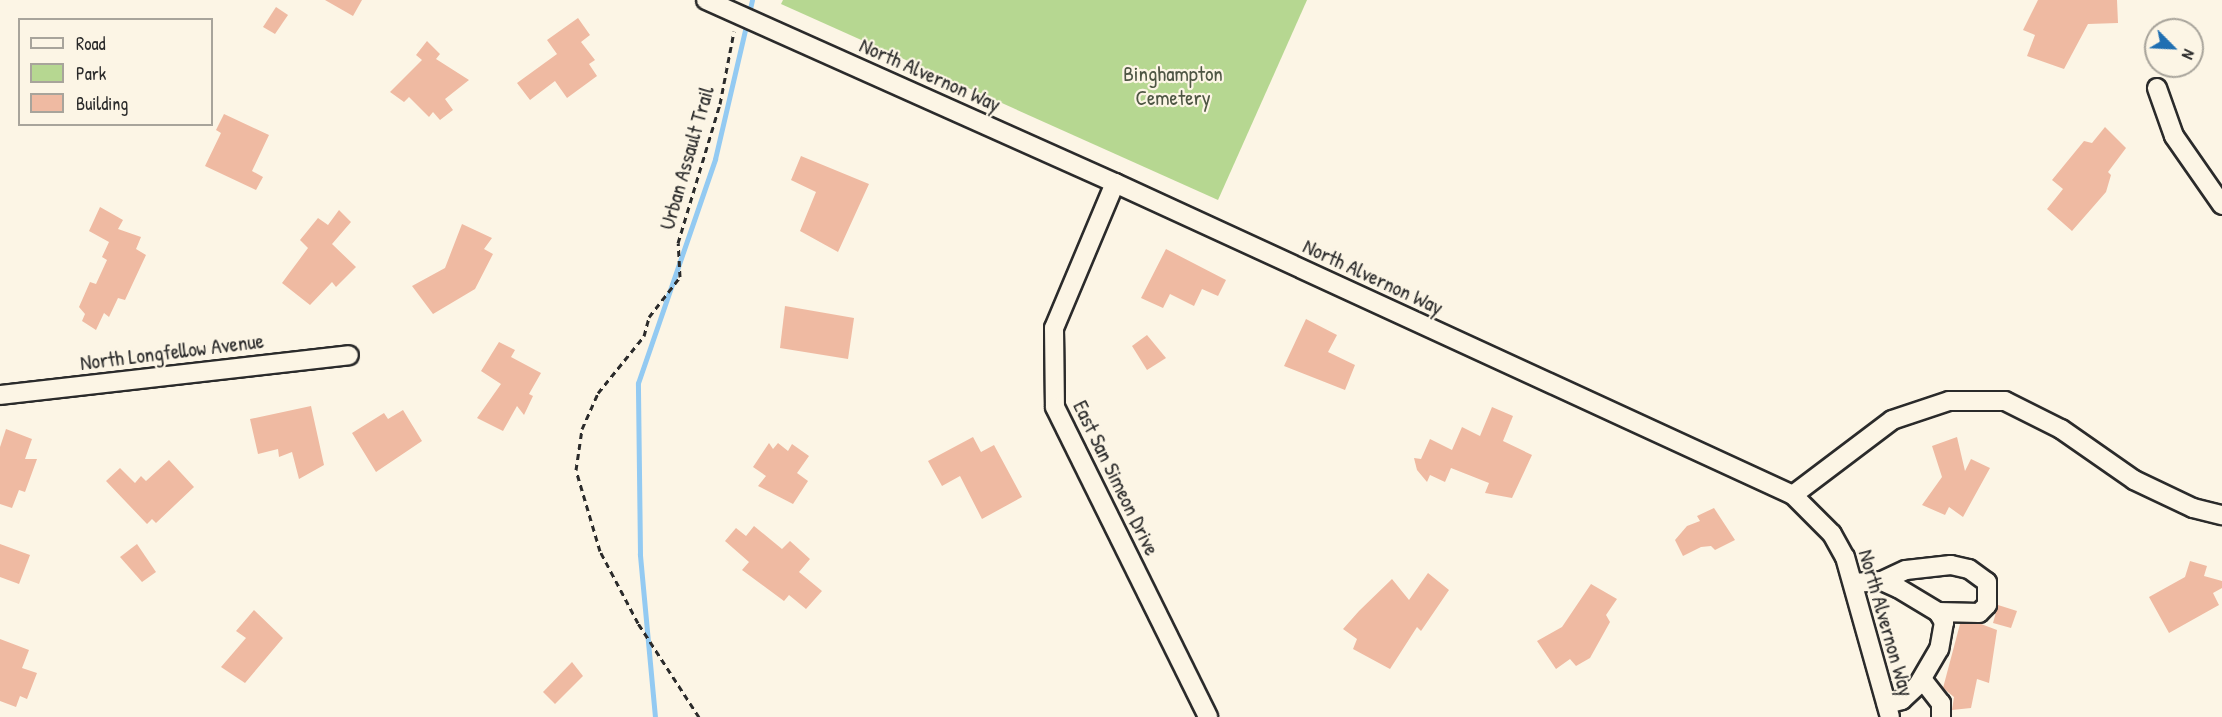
<!DOCTYPE html>
<html>
<head>
<meta charset="utf-8">
<style>
	body { margin:0 }
	#map { position:relative; width:2222px; height:717px; overflow:hidden; background:#fcf5e5; font-family:"Patrick Hand",sans-serif }
	div>[style] { position:absolute }
	[style*='--x'] { left:calc(var(--x)*1px); top:calc(var(--y)*1px); width:calc(var(--w)*1px); rotate:calc(var(--a)*1deg) }
	.green>* { inset:0; background:#b6d791 }
	.stream>* { height:5px; margin:-2.5px; padding:0 2.5px; transform-origin:2.5px; border-radius:2.5px; background:#93caf2 }
	.building>* { inset:0; background:#efbaa2 }
	.path>* { height:3px; margin-top:-1.5px; transform-origin:0; background:repeating-linear-gradient(90deg,#2b2b2b 0 6px,transparent 0 10.5px) }
	.roads { filter:drop-shadow(2px 0 #2b2b2b) drop-shadow(-2px 0 #2b2b2b) drop-shadow(0 2px #2b2b2b) drop-shadow(0 -2px #2b2b2b) }
	.minor>* { height:18px; margin:-9px; padding:0 9px; transform-origin:9px; border-radius:9px; background:#fcf5e5 }
	span { translate:-50% -50%; white-space:nowrap; text-align:center; line-height:1.15; -webkit-text-stroke:4.5px #fcf5e5; paint-order:stroke }
	.park-label { font-size:21px; color:#4e5644 }
	.street-label { font-size:21px; color:#2b2b2b }
	.legend { position:absolute; left:18px; top:18px; width:195px; height:108px; box-sizing:border-box; background:#fcf5e5; border:2px solid #a8a49b; margin:0; padding:8px 10px; list-style:none; font-size:18px; color:#2b2b2b }
	.legend li { display:flex; align-items:center; gap:12px; height:30px }
	.legend b { width:30px; border:2px solid #a8a49b }
	.north { position:absolute; left:2144px; top:18px; width:60px; height:60px; box-sizing:border-box; background:#fcf5e5; border:2px solid #a8a49b; border-radius:50%; rotate:114deg; font-size:16px; font-weight:700; line-height:24px; text-align:center; color:#2b2b2b }
	.north::after { content:''; display:block; margin:auto; width:21px; height:27px; background:#1f6fb2; clip-path:polygon(50% 0,100% 100%,50% 72%,0 100%) }
</style>
</head>
<body>
<div id="map">
	<div class="green">
		<div style="clip-path:polygon(783px 0,1307px 0,1218px 200px,781px 4px)"></div>
	</div>
	<div class="stream">
		<div style="--x:655;--y:717;--w:164;--a:-95.3"></div>
		<div style="--x:640;--y:554;--w:171;--a:-90.7"></div>
		<div style="--x:638;--y:383;--w:237;--a:-71"></div>
		<div style="--x:715;--y:159;--w:163;--a:-76.9"></div>
	</div>
	<div class="building">
		<div style="clip-path:polygon(325px 0,362px 0,353px 16px)"></div>
		<div style="clip-path:polygon(2038px 0,2117px 0,2118px 23px,2088px 24px,2064px 69px,2027px 56px,2035px 35px,2023px 30px)"></div>
		<div style="clip-path:polygon(276px 7px,288px 15px,275px 34px,263px 27px)"></div>
		<div style="clip-path:polygon(578px 18px,590px 35px,581px 42px,595px 60px,589px 64px,597px 76px,567px 98px,555px 81px,530px 100px,517px 83px,557px 54px,547px 40px)"></div>
		<div style="clip-path:polygon(427px 41px,440px 54px,436px 59px,469px 80px,445px 99px,453px 110px,440px 120px,433px 112px,429px 117px,409px 97px,404px 102px,390px 92px,422px 60px,416px 55px)"></div>
		<div style="clip-path:polygon(224px 114px,269px 135px,252px 171px,263px 177px,256px 190px,205px 166px,221px 133px,216px 130px)"></div>
		<div style="clip-path:polygon(2105px 127px,2126px 148px,2108px 172px,2111px 175px,2106px 192px,2072px 231px,2047px 209px,2063px 189px,2052px 180px,2084px 141px,2092px 143px)"></div>
		<div style="clip-path:polygon(801px 156px,869px 184px,838px 252px,800px 231px,816px 192px,791px 180px)"></div>
		<div style="clip-path:polygon(100px 207px,123px 220px,118px 229px,141px 237px,136px 249px,146px 255px,125px 300px,118px 298px,109px 317px,104px 313px,96px 330px,82px 321px,85px 314px,79px 307px,90px 282px,96px 284px,107px 260px,102px 257px,109px 242px,89px 231px)"></div>
		<div style="clip-path:polygon(339px 210px,351px 222px,332px 244px,356px 267px,336px 287px,332px 282px,310px 305px,282px 283px,308px 248px,300px 240px,318px 218px,328px 225px)"></div>
		<div style="clip-path:polygon(462px 224px,492px 238px,484px 249px,493px 254px,475px 289px,433px 314px,412px 286px,445px 268px)"></div>
		<div style="clip-path:polygon(1166px 249px,1226px 280px,1218px 296px,1202px 289px,1194px 306px,1170px 294px,1163px 308px,1141px 298px)"></div>
		<div style="clip-path:polygon(785px 306px,854px 318px,848px 359px,780px 348px)"></div>
		<div style="clip-path:polygon(1306px 319px,1337px 335px,1328px 352px,1355px 365px,1345px 390px,1284px 366px)"></div>
		<div style="clip-path:polygon(1147px 335px,1166px 358px,1147px 370px,1132px 346px)"></div>
		<div style="clip-path:polygon(499px 342px,515px 350px,511px 357px,541px 373px,529px 394px,533px 396px,524px 415px,517px 406px,503px 431px,477px 418px,501px 384px,481px 371px)"></div>
		<div style="clip-path:polygon(311px 406px,324px 465px,299px 479px,292px 452px,279px 457px,278px 449px,258px 454px,250px 419px)"></div>
		<div style="clip-path:polygon(1492px 407px,1513px 416px,1503px 441px,1532px 455px,1512px 498px,1485px 493px,1489px 483px,1451px 468px,1445px 482px,1430px 475px,1427px 482px,1417px 470px,1414px 458px,1421px 459px,1430px 439px,1452px 450px,1462px 427px,1480px 436px)"></div>
		<div style="clip-path:polygon(403px 410px,422px 441px,376px 472px,352px 433px,384px 413px,388px 419px)"></div>
		<div style="clip-path:polygon(6px 429px,32px 439px,25px 459px,37px 459px,25px 492px,19px 490px,12px 508px,0 504px,0 447px)"></div>
		<div style="clip-path:polygon(973px 437px,981px 452px,994px 445px,1022px 497px,982px 519px,960px 476px,942px 486px,928px 461px)"></div>
		<div style="clip-path:polygon(1957px 437px,1965px 471px,1971px 459px,1990px 468px,1963px 517px,1949px 507px,1945px 515px,1922px 505px,1942px 477px,1932px 446px)"></div>
		<div style="clip-path:polygon(769px 443px,773px 449px,778px 443px,788px 451px,792px 444px,809px 456px,797px 473px,808px 481px,793px 504px,758px 486px,766px 476px,753px 467px)"></div>
		<div style="clip-path:polygon(169px 460px,194px 487px,156px 523px,152px 519px,147px 524px,106px 481px,120px 468px,135px 483px,141px 476px,146px 481px)"></div>
		<div style="clip-path:polygon(1714px 508px,1735px 540px,1715px 550px,1711px 546px,1701px 547px,1683px 556px,1675px 540px,1687px 526px,1700px 521px,1697px 516px)"></div>
		<div style="clip-path:polygon(754px 526px,782px 549px,790px 541px,810px 559px,799px 572px,822px 591px,806px 609px,789px 595px,784px 601px,742px 570px,749px 562px,725px 541px,736px 528px,746px 536px)"></div>
		<div style="clip-path:polygon(0 544px,30px 555px,19px 584px,0 577px)"></div>
		<div style="clip-path:polygon(137px 544px,156px 572px,142px 582px,120px 557px)"></div>
		<div style="clip-path:polygon(2190px 561px,2207px 566px,2204px 576px,2222px 581px,2222px 588px,2213px 593px,2219px 605px,2169px 633px,2149px 597px,2185px 577px)"></div>
		<div style="clip-path:polygon(1428px 573px,1449px 590px,1421px 631px,1417px 627px,1390px 669px,1353px 649px,1357px 639px,1343px 629px,1359px 611px,1392px 579px,1409px 600px)"></div>
		<div style="clip-path:polygon(1591px 584px,1617px 599px,1606px 615px,1610px 622px,1590px 658px,1576px 666px,1570px 659px,1556px 669px,1537px 641px,1562px 627px)"></div>
		<div style="clip-path:polygon(1998px 605px,2017px 611px,2011px 628px,1993px 623px)"></div>
		<div style="clip-path:polygon(254px 610px,283px 638px,245px 683px,221px 667px,246px 638px,236px 631px)"></div>
		<div style="clip-path:polygon(1960px 624px,1981px 624px,1997px 630px,1989px 683px,1977px 679px,1971px 708px,1952px 710px,1954px 697px,1943px 688px)"></div>
		<div style="clip-path:polygon(0 639px,29px 650px,22px 668px,37px 673px,27px 699px,20px 696px,16px 707px,0 701px)"></div>
		<div style="clip-path:polygon(572px 662px,583px 676px,555px 704px,543px 692px)"></div>
	</div>
	<div class="path">
		<div style="--x:699;--y:717;--w:112;--a:-123"></div>
		<div style="--x:638;--y:623;--w:81;--a:-117.8"></div>
		<div style="--x:600;--y:551;--w:84;--a:-106.5"></div>
		<div style="--x:576;--y:470;--w:41;--a:-81.7"></div>
		<div style="--x:582;--y:429;--w:39;--a:-66"></div>
		<div style="--x:598;--y:393;--w:73;--a:-51.1"></div>
		<div style="--x:644;--y:336;--w:20;--a:-75"></div>
		<div style="--x:649;--y:317;--w:51;--a:-52.2"></div>
		<div style="--x:680;--y:277;--w:34;--a:-93"></div>
		<div style="--x:678;--y:243;--w:145;--a:-73.2"></div>
		<div style="--x:720;--y:104;--w:74;--a:-79.1"></div>
	</div>
	<div class="roads">
		<div class="minor">
			<div style="--x:706;--y:0;--w:448;--a:24.1"></div>
			<div style="--x:1115;--y:183;--w:746;--a:24.71"></div>
			<div style="--x:1793;--y:495;--w:55;--a:45"></div>
			<div style="--x:1832;--y:534;--w:26;--a:61"></div>
			<div style="--x:1845;--y:557;--w:166;--a:74.3"></div>
			<div style="--x:2157;--y:88;--w:51;--a:70.5"></div>
			<div style="--x:2174;--y:136;--w:84;--a:55.2"></div>
			<div style="--x:1115;--y:183;--w:157;--a:112.8"></div>
			<div style="--x:1054;--y:328;--w:79;--a:89.3"></div>
			<div style="--x:1055;--y:407;--w:346;--a:63.7"></div>
			<div style="--x:0;--y:395;--w:351;--a:-6.5"></div>
			<div style="--x:1793;--y:495;--w:124;--a:-37.1"></div>
			<div style="--x:1892;--y:420;--w:60;--a:-18.4"></div>
			<div style="--x:1949;--y:401;--w:56;--a:0"></div>
			<div style="--x:2005;--y:401;--w:63;--a:26.6"></div>
			<div style="--x:2061;--y:429;--w:89;--a:34.9"></div>
			<div style="--x:2134;--y:480;--w:65;--a:25.4"></div>
			<div style="--x:2193;--y:508;--w:30;--a:14"></div>
			<div style="--x:1882;--y:581;--w:26;--a:-25"></div>
			<div style="--x:1906;--y:570;--w:45;--a:-6.3"></div>
			<div style="--x:1951;--y:565;--w:18;--a:13"></div>
			<div style="--x:1969;--y:569;--w:22;--a:36"></div>
			<div style="--x:1987;--y:582;--w:23;--a:90"></div>
			<div style="--x:1987;--y:605;--w:11;--a:135"></div>
			<div style="--x:1979;--y:613;--w:41;--a:-178.6"></div>
			<div style="--x:1853;--y:583;--w:29;--a:-4"></div>
			<div style="--x:1882;--y:581;--w:17;--a:24"></div>
			<div style="--x:1898;--y:588;--w:47;--a:31"></div>
			<div style="--x:1938;--y:612;--w:12;--a:59"></div>
			<div style="--x:1944;--y:622;--w:27;--a:100"></div>
			<div style="--x:1939;--y:649;--w:42;--a:120.3"></div>
			<div style="--x:1918;--y:685;--w:22;--a:137"></div>
			<div style="--x:1902;--y:700;--w:16;--a:165"></div>
			<div style="--x:1922;--y:679;--w:31;--a:52"></div>
			<div style="--x:1941;--y:703;--w:14;--a:90"></div>
		</div>
	</div>
	<div class="park-label">
		<span style="left:1173px;top:86px">Binghampton<br>Cemetery</span>
	</div>
	<div class="street-label">
		<span style="left:930px;top:75px;rotate:24deg">North Alvernon Way</span>
		<span style="left:687px;top:158px;rotate:-74deg">Urban Assault Trail</span>
		<span style="left:1373px;top:277px;rotate:25deg">North Alvernon Way</span>
		<span style="left:172px;top:352px;rotate:-7deg">North Longfellow Avenue</span>
		<span style="left:1116px;top:478px;rotate:64deg">East San Simeon Drive</span>
		<span style="left:1886px;top:623px;rotate:74deg">North Alvernon Way</span>
	</div>
	<ul class="legend">
	<li><b style="height:8px;background:#fcf5e5"></b>Road</li>
	<li><b style="height:16px;background:#b6d791"></b>Park</li>
	<li><b style="height:16px;background:#efbaa2"></b>Building</li>
	</ul>
	<div class="north">N</div>
</div>
</body>
</html>
